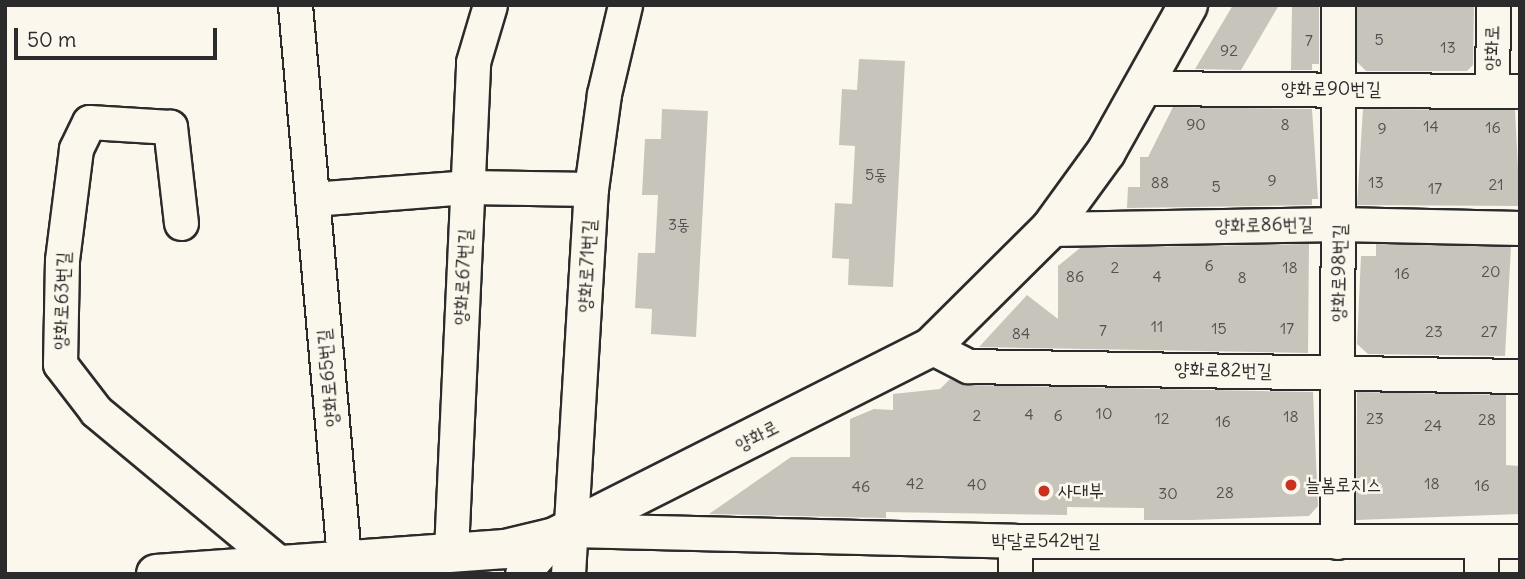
<!DOCTYPE html>
<html>
<head>
<meta charset="utf-8">
<style>
	body { margin:0 }
	#map { position:relative; width:1525px; height:579px; overflow:hidden; background:#fbf7ec; font-family:Delius,"Poor Story",sans-serif }
	div>[style] { position:absolute }
	[style*='--x'] { left:calc(var(--x)*1px); top:calc(var(--y)*1px); width:calc(var(--w)*1px); rotate:calc(var(--a)*1deg) }
	.building>* { inset:0; background:#c7c4bc }
	.roads { filter:drop-shadow(2px 0 #2b2b2b) drop-shadow(-2px 0 #2b2b2b) drop-shadow(0 2px #2b2b2b) drop-shadow(0 -2px #2b2b2b) }
	.minor>* { height:33px; margin:-16.5px; padding:0 16.5px; transform-origin:16.5px; border-radius:16.5px; background:#fbf7ec }
	.tertiary>* { height:38px; margin:-19px; padding:0 19px; transform-origin:19px; border-radius:19px; background:#fbf7ec }
	.dots>* { width:19px; height:19px; translate:-50% -50%; box-sizing:border-box; border:4px solid #fbf7ec; border-radius:50% }
	span { translate:-50% -50%; white-space:nowrap; text-align:center; line-height:1.15; -webkit-text-stroke:5px #fbf7ec; paint-order:stroke }
	.number-label { font-size:16px; color:#52514f }
	.number-label span { -webkit-text-stroke-width:0 }
	.street-label { font-size:19px; color:#2b2b2b }
	.poi-label { font-size:19px; color:#2b2b2b }
	.left { translate:0 -50%; text-align:left }
	.frame { position:absolute; inset:0; border:7px solid #2b2b2b; pointer-events:none }
	.scale { position:absolute; left:14px; top:28px; width:203px; height:32px; box-sizing:border-box; border:4px solid #2b2b2b; border-top:0; padding-left:9px; font-size:21px; line-height:24px; white-space:nowrap; color:#2b2b2b; -webkit-text-stroke:5px #fbf7ec; paint-order:stroke }
</style>
</head>
<body>
<div id="map">
	<div class="building">
		<div style="clip-path:polygon(1233px 5px,1279px 5px,1241px 70px,1195px 69px)"></div>
		<div style="clip-path:polygon(1292px 5px,1319px 5px,1319px 64px,1312px 64px,1312px 70px,1291px 70px)"></div>
		<div style="clip-path:polygon(1357px 5px,1474px 5px,1473px 65px,1467px 71px,1366px 71px,1357px 62px)"></div>
		<div style="clip-path:polygon(859px 59px,905px 61px,893px 287px,848px 285px,849px 259px,832px 258px,835px 203px,852px 204px,855px 146px,839px 145px,842px 89px,857px 90px)"></div>
		<div style="clip-path:polygon(1173px 107px,1312px 109px,1318px 199px,1312px 199px,1312px 205px,1127px 208px,1128px 187px,1140px 187px,1140px 157px,1148px 157px)"></div>
		<div style="clip-path:polygon(662px 109px,708px 111px,696px 337px,651px 334px,652px 309px,635px 308px,638px 253px,655px 253px,658px 195px,642px 195px,645px 139px,661px 139px)"></div>
		<div style="clip-path:polygon(1363px 109px,1515px 110px,1520px 206px,1357px 205px)"></div>
		<div style="clip-path:polygon(1309px 244px,1308px 353px,979px 347px,1027px 295px,1058px 319px,1058px 266px,1080px 248px)"></div>
		<div style="clip-path:polygon(1376px 244px,1511px 247px,1505px 356px,1368px 354px,1357px 344px,1361px 256px,1376px 256px)"></div>
		<div style="clip-path:polygon(950px 379px,968px 385px,1313px 392px,1318px 506px,1309px 516px,1192px 520px,1144px 520px,1144px 508px,1067px 507px,1067px 515px,886px 512px,886px 518px,709px 514px,791px 457px,850px 457px,850px 419px,874px 409px,893px 410px,893px 394px,940px 389px)"></div>
		<div style="clip-path:polygon(1357px 392px,1506px 395px,1506px 465px,1520px 466px,1520px 514px,1356px 520px)"></div>
	</div>
	<div class="roads">
		<div class="minor">
			<div style="--x:295;--y:5;--w:554;--a:84.93"></div>
			<div style="--x:1143;--y:88;--w:377;--a:0.5"></div>
			<div style="--x:1492;--y:90;--w:85;--a:-89.3"></div>
			<div style="--x:312;--y:199;--w:155;--a:-4.4"></div>
			<div style="--x:467;--y:187;--w:124;--a:0.9"></div>
			<div style="--x:181;--y:223;--w:97;--a:-96.5"></div>
			<div style="--x:170;--y:127;--w:81;--a:-176.5"></div>
			<div style="--x:89;--y:122;--w:30;--a:116"></div>
			<div style="--x:76;--y:149;--w:112;--a:97.2"></div>
			<div style="--x:62;--y:260;--w:104;--a:91.1"></div>
			<div style="--x:60;--y:364;--w:59;--a:52.5"></div>
			<div style="--x:96;--y:411;--w:239;--a:39.7"></div>
			<div style="--x:1050;--y:229;--w:289;--a:-1"></div>
			<div style="--x:1339;--y:224;--w:181;--a:1.3"></div>
			<div style="--x:931;--y:347;--w:42;--a:27.2"></div>
			<div style="--x:968;--y:366;--w:552;--a:1.04"></div>
			<div style="--x:571;--y:530;--w:444;--a:1.4"></div>
			<div style="--x:1015;--y:541;--w:505;--a:0"></div>
			<div style="--x:1015;--y:541;--w:33;--a:90"></div>
			<div style="--x:1481;--y:541;--w:33;--a:90"></div>
			<div style="--x:1337;--y:542;--w:537;--a:-89.89"></div>
			<div style="--x:451;--y:551;--w:489;--a:-87.4"></div>
			<div style="--x:473;--y:62;--w:59;--a:-73.4"></div>
			<div style="--x:522;--y:574;--w:50;--a:-48.3"></div>
			<div style="--x:568;--y:574;--w:386;--a:-86.6"></div>
			<div style="--x:591;--y:189;--w:96;--a:-82.2"></div>
			<div style="--x:604;--y:94;--w:91;--a:-76.7"></div>
		</div>
		<div class="tertiary">
			<div style="--x:156;--y:574;--w:350;--a:-4.1"></div>
			<div style="--x:505;--y:549;--w:51;--a:-13.5"></div>
			<div style="--x:555;--y:537;--w:421;--a:-26.8"></div>
			<div style="--x:931;--y:347;--w:168;--a:-44.8"></div>
			<div style="--x:1050;--y:229;--w:95;--a:-54"></div>
			<div style="--x:1106;--y:152;--w:168;--a:-60.8"></div>
		</div>
	</div>
	<div class="dots">
		<div style="left:1291px;top:485px;background:#c8321e"></div>
		<div style="left:1044px;top:491px;background:#c8321e"></div>
	</div>
	<div class="number-label">
		<span style="left:1379px;top:39px">5</span>
		<span style="left:1309px;top:40px">7</span>
		<span style="left:1448px;top:47px">13</span>
		<span style="left:1229px;top:50px">92</span>
		<span style="left:1196px;top:124px">90</span>
		<span style="left:1285px;top:124px">8</span>
		<span style="left:1431px;top:126px">14</span>
		<span style="left:1493px;top:127px">16</span>
		<span style="left:1382px;top:128px">9</span>
		<span style="left:876px;top:174px">5동</span>
		<span style="left:1272px;top:180px">9</span>
		<span style="left:1160px;top:182px">88</span>
		<span style="left:1376px;top:182px">13</span>
		<span style="left:1496px;top:184px">21</span>
		<span style="left:1216px;top:186px">5</span>
		<span style="left:1435px;top:188px">17</span>
		<span style="left:679px;top:224px">3동</span>
		<span style="left:1209px;top:265px">6</span>
		<span style="left:1115px;top:267px">2</span>
		<span style="left:1290px;top:267px">18</span>
		<span style="left:1491px;top:271px">20</span>
		<span style="left:1402px;top:273px">16</span>
		<span style="left:1075px;top:276px">86</span>
		<span style="left:1157px;top:276px">4</span>
		<span style="left:1242px;top:277px">8</span>
		<span style="left:1157px;top:326px">11</span>
		<span style="left:1219px;top:328px">15</span>
		<span style="left:1287px;top:328px">17</span>
		<span style="left:1103px;top:330px">7</span>
		<span style="left:1434px;top:331px">23</span>
		<span style="left:1489px;top:331px">27</span>
		<span style="left:1021px;top:333px">84</span>
		<span style="left:1104px;top:413px">10</span>
		<span style="left:1029px;top:414px">4</span>
		<span style="left:977px;top:415px">2</span>
		<span style="left:1058px;top:415px">6</span>
		<span style="left:1291px;top:416px">18</span>
		<span style="left:1162px;top:418px">12</span>
		<span style="left:1375px;top:418px">23</span>
		<span style="left:1487px;top:419px">28</span>
		<span style="left:1223px;top:421px">16</span>
		<span style="left:1433px;top:425px">24</span>
		<span style="left:915px;top:483px">42</span>
		<span style="left:1432px;top:483px">18</span>
		<span style="left:977px;top:484px">40</span>
		<span style="left:1482px;top:485px">16</span>
		<span style="left:861px;top:486px">46</span>
		<span style="left:1225px;top:492px">28</span>
		<span style="left:1168px;top:493px">30</span>
	</div>
	<div class="street-label">
		<span style="left:1492px;top:48px;rotate:-89deg">양화로</span>
		<span style="left:1331px;top:89px">양화로90번길</span>
		<span style="left:1264px;top:225px;rotate:-1deg">양화로86번길</span>
		<span style="left:587px;top:266px;rotate:-87deg">양화로71번길</span>
		<span style="left:1339px;top:273px;rotate:-89deg">양화로98번길</span>
		<span style="left:463px;top:277px;rotate:-87deg">양화로67번길</span>
		<span style="left:62px;top:301px;rotate:-88deg">양화로63번길</span>
		<span style="left:1223px;top:370px;rotate:1deg">양화로82번길</span>
		<span style="left:328px;top:378px;rotate:-95deg">양화로65번길</span>
		<span style="left:757px;top:436px;rotate:-27deg">양화로</span>
		<span style="left:1046px;top:541px">박달로542번길</span>
	</div>
	<div class="poi-label">
		<span class="left" style="left:1305px;top:485px">늘봄로지스</span>
		<span class="left" style="left:1058px;top:491px">사대부</span>
	</div>
	<div class="frame"></div>
	<div class="scale">50 m</div>
</div>
</body>
</html>
